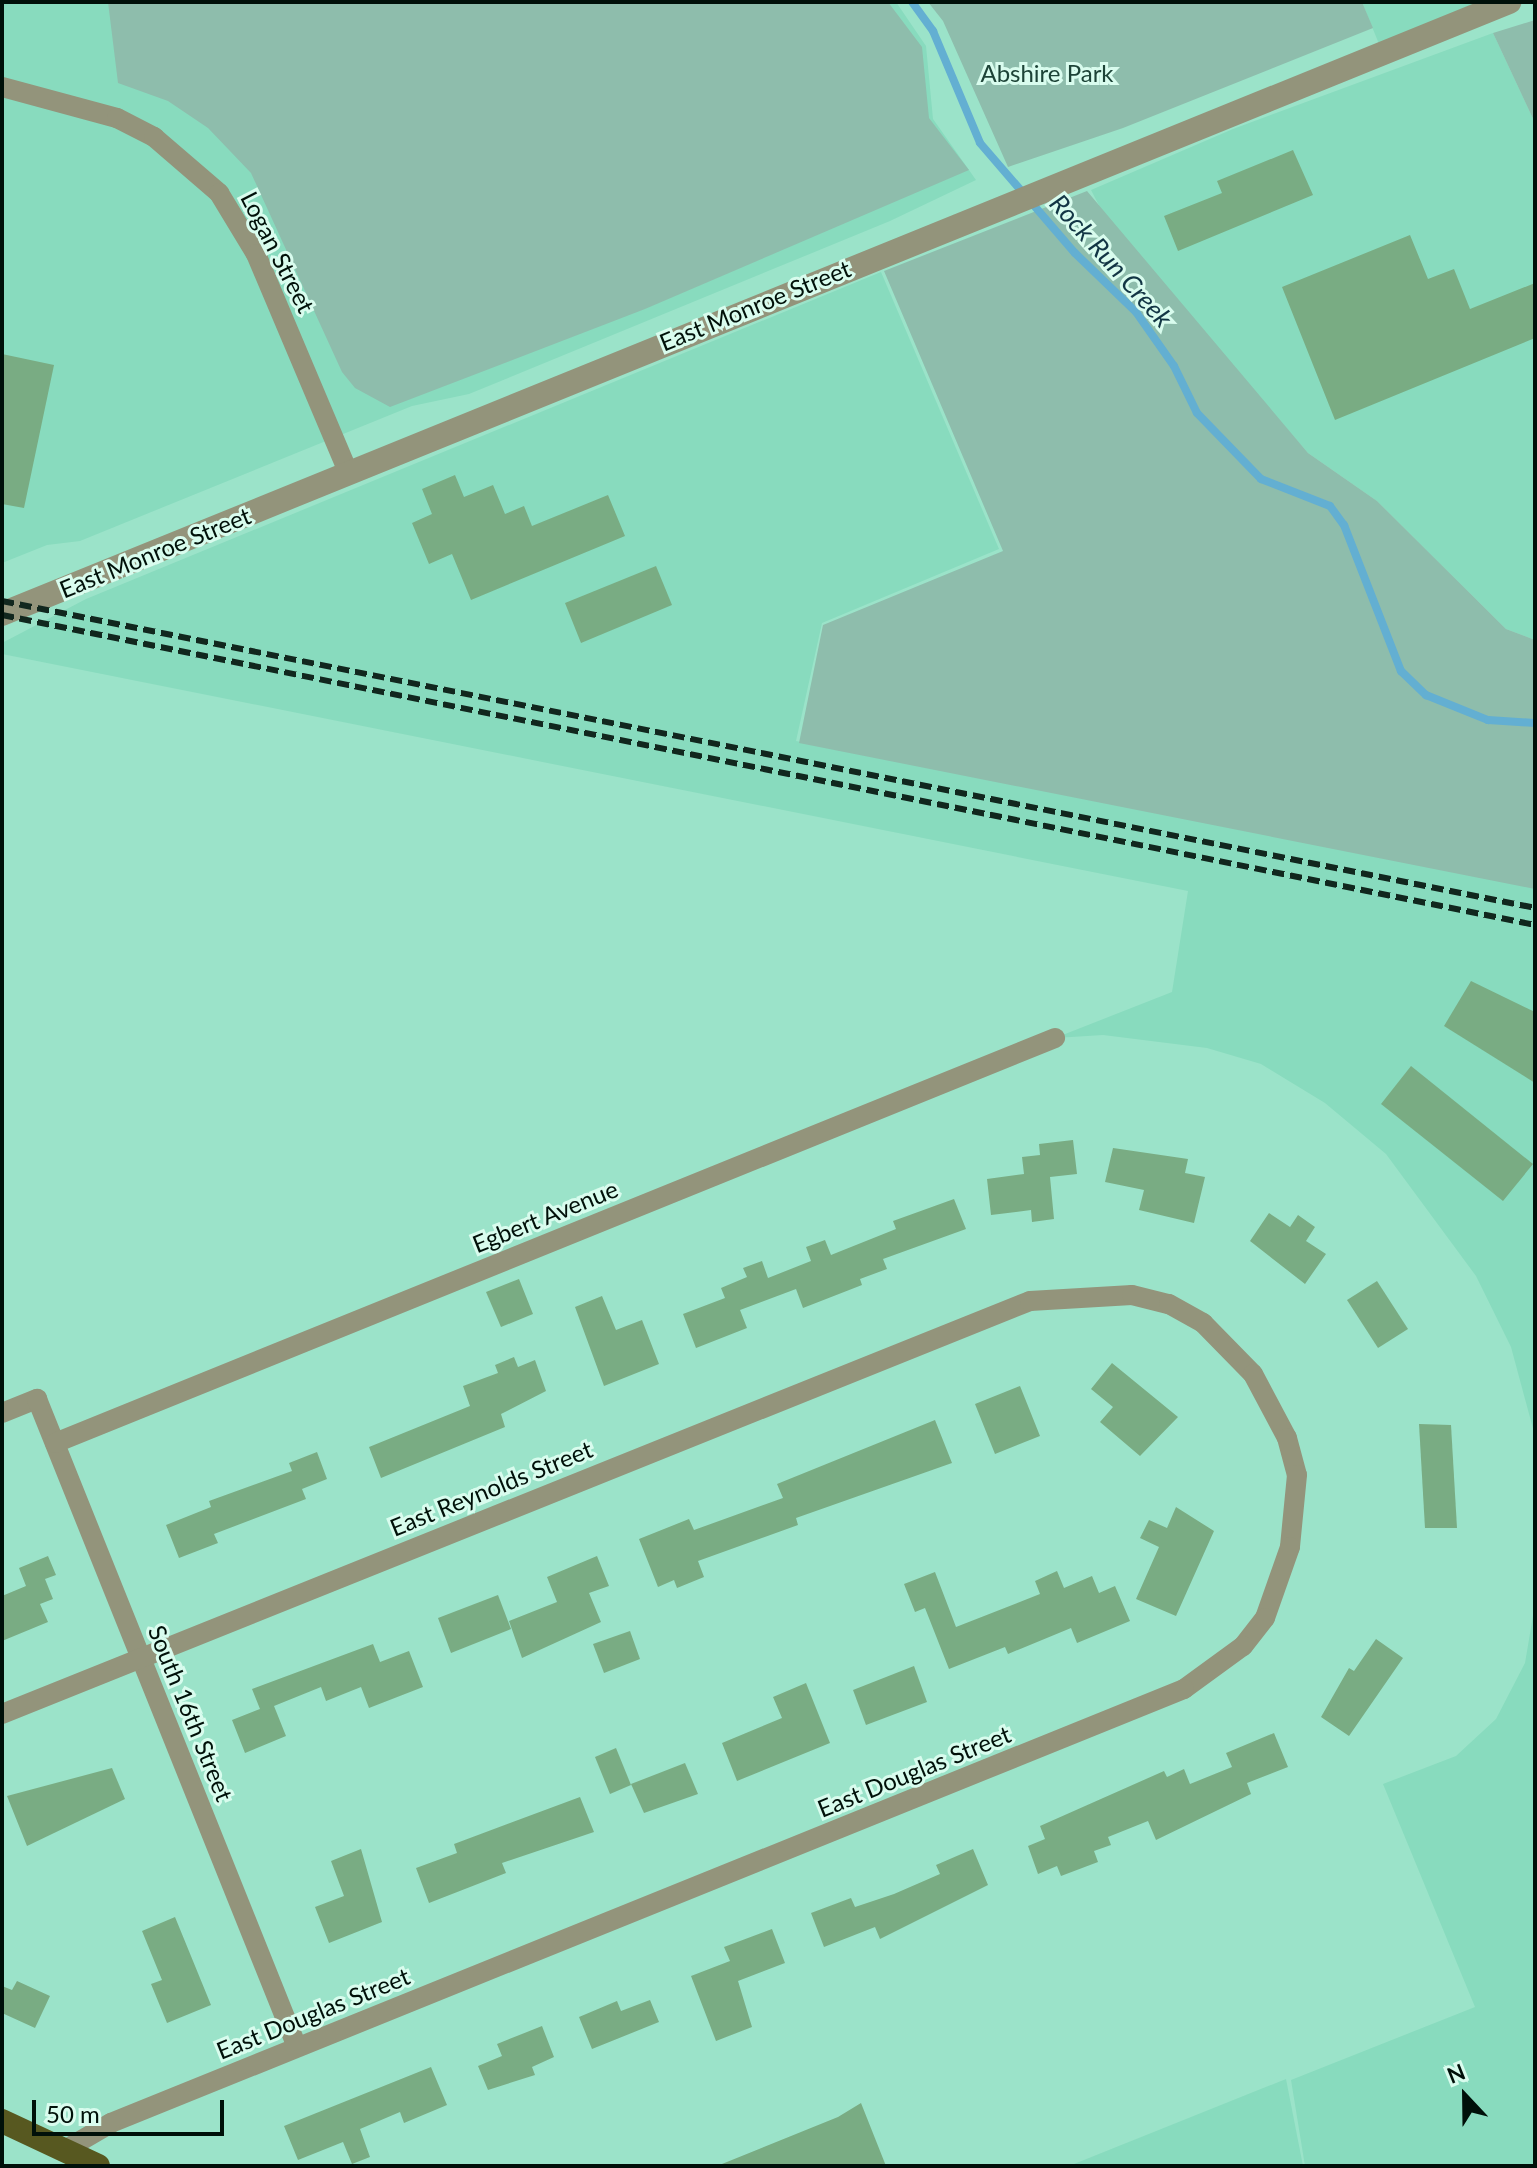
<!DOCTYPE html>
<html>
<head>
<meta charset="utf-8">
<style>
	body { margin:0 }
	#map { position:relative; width:1537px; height:2168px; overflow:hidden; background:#9be3c9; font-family:Lato,sans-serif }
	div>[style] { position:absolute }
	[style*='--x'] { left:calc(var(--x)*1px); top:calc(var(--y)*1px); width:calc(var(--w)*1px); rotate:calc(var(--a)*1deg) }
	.built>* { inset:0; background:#88dbbe }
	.green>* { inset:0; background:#8ebdac }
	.stream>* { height:8px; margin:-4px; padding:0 4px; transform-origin:4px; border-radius:4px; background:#63afd2 }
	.building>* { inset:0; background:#79ac83 }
	.minor>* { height:20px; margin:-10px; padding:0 10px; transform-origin:10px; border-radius:10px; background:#93947b }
	.tertiary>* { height:24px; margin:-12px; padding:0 12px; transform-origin:12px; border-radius:12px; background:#93947b }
	.trunk>* { height:24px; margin:-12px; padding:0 12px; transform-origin:12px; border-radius:12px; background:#575820 }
	.rail>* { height:6px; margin-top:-3px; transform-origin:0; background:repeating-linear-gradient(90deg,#11271e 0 12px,transparent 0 18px) }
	span { translate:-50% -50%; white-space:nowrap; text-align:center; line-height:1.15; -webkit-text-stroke:6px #d9fcee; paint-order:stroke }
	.park-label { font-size:24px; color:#1d4337 }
	.street-label { font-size:24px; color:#001009 }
	.water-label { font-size:26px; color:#123544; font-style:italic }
	.frame { position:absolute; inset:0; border:4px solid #001009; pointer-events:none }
	.north { position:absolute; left:1425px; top:2056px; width:80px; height:80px; -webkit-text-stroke:6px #d9fcee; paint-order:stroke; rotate:338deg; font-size:22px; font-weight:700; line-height:32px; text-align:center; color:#001009 }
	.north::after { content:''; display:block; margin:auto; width:28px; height:36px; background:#001009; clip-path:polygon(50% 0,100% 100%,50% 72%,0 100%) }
	.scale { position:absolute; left:32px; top:2100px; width:192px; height:36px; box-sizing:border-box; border:4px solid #001009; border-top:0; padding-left:10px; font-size:24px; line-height:28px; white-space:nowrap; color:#001009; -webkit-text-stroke:6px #d9fcee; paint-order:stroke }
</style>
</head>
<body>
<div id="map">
	<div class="built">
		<div style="clip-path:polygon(2px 2px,896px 2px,926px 46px,933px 119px,976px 180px,890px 221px,469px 394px,412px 406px,80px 541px,47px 545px,2px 563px)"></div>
		<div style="clip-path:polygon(1362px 2px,1478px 2px,1379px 44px)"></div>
		<div style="clip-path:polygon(1493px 33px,1535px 123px,1535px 640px,1506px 629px,1377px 501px,1308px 453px,1106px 219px,1091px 190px,1233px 129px)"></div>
		<div style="clip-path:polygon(881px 272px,999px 549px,822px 623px,796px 741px,1535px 888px,1535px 1436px,1511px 1347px,1476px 1276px,1386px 1154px,1325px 1103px,1261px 1064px,1207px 1048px,1103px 1035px,1055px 1038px,1172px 992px,1188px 891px,2px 654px,2px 643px,86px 599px)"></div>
		<div style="clip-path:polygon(1535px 1604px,1535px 2166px,1305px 2166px,1291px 2080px,1475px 2007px,1383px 1784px,1456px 1756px,1496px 1719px,1525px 1663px)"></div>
		<div style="clip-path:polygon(1286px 2079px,1303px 2166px,1069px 2166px)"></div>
	</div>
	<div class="green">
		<div style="clip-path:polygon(108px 2px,888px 2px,922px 47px,929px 118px,969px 170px,645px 309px,390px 407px,355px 388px,342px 372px,251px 173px,208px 128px,168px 101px,118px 83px)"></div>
		<div style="clip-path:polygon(928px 2px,1362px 2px,1373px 28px,1123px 128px,1008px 167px,943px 21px)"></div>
		<div style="clip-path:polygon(1535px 20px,1535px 123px,1493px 33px)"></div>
		<div style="clip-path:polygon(1087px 191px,1308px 453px,1377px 501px,1506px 629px,1535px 640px,1535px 889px,799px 743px,823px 625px,1003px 551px,884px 271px)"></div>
	</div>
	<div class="stream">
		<div style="--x:912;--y:2;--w:36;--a:54"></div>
		<div style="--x:933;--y:31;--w:121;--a:67.2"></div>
		<div style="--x:980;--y:143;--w:145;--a:49.2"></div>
		<div style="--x:1075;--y:253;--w:85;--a:44"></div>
		<div style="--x:1136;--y:312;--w:66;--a:54.9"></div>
		<div style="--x:1174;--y:366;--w:52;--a:63.9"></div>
		<div style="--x:1197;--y:413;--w:92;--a:45.9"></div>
		<div style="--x:1261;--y:479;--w:74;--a:21.4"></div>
		<div style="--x:1330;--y:506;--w:24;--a:54"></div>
		<div style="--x:1344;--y:525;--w:157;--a:68.7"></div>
		<div style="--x:1401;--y:671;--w:35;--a:44"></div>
		<div style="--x:1426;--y:695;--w:67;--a:22"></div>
		<div style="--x:1488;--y:720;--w:47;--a:3.7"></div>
	</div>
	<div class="building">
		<div style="clip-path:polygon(1293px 150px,1313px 195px,1178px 251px,1164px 216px,1222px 193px,1217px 181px)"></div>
		<div style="clip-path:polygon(1410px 235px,1428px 279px,1454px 269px,1470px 309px,1535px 283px,1535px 338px,1335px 420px,1282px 287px)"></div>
		<div style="clip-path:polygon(2px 354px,54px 365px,24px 508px,2px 504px)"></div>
		<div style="clip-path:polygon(455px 475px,464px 497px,493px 485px,505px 514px,524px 506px,532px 526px,608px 495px,625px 536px,471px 600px,452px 554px,429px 564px,412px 523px,432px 514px,422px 489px)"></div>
		<div style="clip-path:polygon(656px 566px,672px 605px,581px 643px,565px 603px)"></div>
		<div style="clip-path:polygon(1471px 981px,1535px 1012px,1535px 1083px,1444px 1026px)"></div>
		<div style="clip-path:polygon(1411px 1066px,1533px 1164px,1503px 1201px,1381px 1104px)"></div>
		<div style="clip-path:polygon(1073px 1140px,1077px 1174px,1050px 1177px,1054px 1219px,1032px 1222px,1031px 1210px,991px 1215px,987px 1179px,1024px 1174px,1022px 1157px,1040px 1155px,1039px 1144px)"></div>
		<div style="clip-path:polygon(1113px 1148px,1188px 1159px,1185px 1173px,1205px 1177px,1194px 1223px,1139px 1210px,1144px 1190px,1105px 1182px)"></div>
		<div style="clip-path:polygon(954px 1199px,966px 1229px,883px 1259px,887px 1269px,860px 1279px,862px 1285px,803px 1308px,796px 1289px,740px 1310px,747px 1328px,696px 1348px,683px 1314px,725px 1298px,721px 1288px,747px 1277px,743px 1268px,762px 1261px,768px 1278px,811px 1261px,806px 1247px,825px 1240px,831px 1255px,896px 1229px,893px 1221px)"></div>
		<div style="clip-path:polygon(1269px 1213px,1290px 1227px,1298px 1215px,1315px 1227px,1306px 1241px,1326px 1254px,1305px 1284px,1250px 1241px)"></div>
		<div style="clip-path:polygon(519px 1279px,533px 1314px,501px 1327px,486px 1292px)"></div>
		<div style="clip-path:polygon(1377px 1281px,1408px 1329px,1378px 1348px,1347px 1300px)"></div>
		<div style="clip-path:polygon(602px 1296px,616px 1330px,642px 1320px,659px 1364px,604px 1386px,575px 1307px)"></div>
		<div style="clip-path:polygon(514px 1357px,518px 1367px,535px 1360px,546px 1391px,501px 1414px,505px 1427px,381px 1478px,369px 1447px,470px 1406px,463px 1386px,498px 1373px,495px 1365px)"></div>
		<div style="clip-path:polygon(1112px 1363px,1178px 1417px,1140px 1456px,1100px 1422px,1113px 1407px,1091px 1389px)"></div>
		<div style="clip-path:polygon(1020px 1386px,1040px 1436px,995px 1454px,975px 1404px)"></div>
		<div style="clip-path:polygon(935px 1420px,952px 1463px,796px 1518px,798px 1525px,698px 1561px,704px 1577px,677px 1588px,674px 1580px,658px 1587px,639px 1539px,689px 1519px,694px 1530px,783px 1498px,777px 1484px)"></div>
		<div style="clip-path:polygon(1419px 1424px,1451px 1425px,1457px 1528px,1425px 1528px)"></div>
		<div style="clip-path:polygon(317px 1452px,327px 1479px,302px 1489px,306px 1499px,214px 1534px,218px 1543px,179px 1558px,166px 1525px,211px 1507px,209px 1501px,292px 1471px,289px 1463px)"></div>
		<div style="clip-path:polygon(1176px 1507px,1214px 1531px,1176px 1616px,1136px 1599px,1159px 1547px,1140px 1538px,1149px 1520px,1167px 1528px)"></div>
		<div style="clip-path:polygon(48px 1556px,56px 1575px,45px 1579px,53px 1599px,40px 1604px,48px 1622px,2px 1641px,2px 1596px,26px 1586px,19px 1568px)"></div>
		<div style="clip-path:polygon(597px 1556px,609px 1586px,589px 1593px,601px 1622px,522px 1658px,509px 1621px,557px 1602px,547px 1577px)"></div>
		<div style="clip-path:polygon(1057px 1571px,1064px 1588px,1092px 1576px,1099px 1593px,1115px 1586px,1130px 1621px,1077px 1643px,1071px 1628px,1008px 1654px,1005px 1647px,949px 1669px,925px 1608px,915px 1612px,904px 1584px,935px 1572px,956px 1627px,1040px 1594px,1035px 1581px)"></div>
		<div style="clip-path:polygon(498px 1595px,511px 1629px,451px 1653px,438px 1618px)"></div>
		<div style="clip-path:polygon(630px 1631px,640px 1659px,604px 1673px,593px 1644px)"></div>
		<div style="clip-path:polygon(1376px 1639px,1403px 1658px,1349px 1736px,1321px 1717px,1349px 1668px,1354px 1671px)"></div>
		<div style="clip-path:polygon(373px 1644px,380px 1662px,409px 1651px,423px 1687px,369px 1708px,361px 1687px,326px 1701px,321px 1687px,274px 1706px,286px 1736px,245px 1753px,232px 1720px,260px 1709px,252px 1689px)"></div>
		<div style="clip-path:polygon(914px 1666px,927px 1702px,866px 1725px,853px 1690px)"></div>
		<div style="clip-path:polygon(806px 1683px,830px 1743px,737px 1781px,722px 1743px,782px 1718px,773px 1697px)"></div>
		<div style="clip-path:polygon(1274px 1733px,1288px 1767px,1247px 1783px,1251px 1794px,1156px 1840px,1148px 1821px,1108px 1837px,1111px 1845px,1094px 1851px,1098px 1862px,1061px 1876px,1057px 1866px,1038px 1874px,1028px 1846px,1045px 1839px,1040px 1826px,1164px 1771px,1167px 1777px,1184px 1769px,1190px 1784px,1232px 1767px,1226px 1753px)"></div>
		<div style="clip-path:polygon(616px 1748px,631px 1785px,610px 1794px,595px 1757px)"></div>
		<div style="clip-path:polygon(685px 1763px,698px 1794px,644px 1813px,631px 1784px)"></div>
		<div style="clip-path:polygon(112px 1768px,125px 1799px,27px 1846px,7px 1796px)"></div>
		<div style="clip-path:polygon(580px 1797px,594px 1832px,502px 1863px,506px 1873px,429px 1903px,416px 1868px,457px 1853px,454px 1844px)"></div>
		<div style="clip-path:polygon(361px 1849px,382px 1922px,329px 1943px,315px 1907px,344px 1896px,331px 1861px)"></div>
		<div style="clip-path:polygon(973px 1849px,988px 1885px,880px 1939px,875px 1927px,824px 1947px,811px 1913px,851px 1898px,855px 1907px,894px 1894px,940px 1874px,936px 1865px)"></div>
		<div style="clip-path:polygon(175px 1917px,211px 2005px,167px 2023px,151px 1984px,162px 1980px,142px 1931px)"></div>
		<div style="clip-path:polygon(772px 1929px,785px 1963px,738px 1981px,752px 2027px,716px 2041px,691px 1976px,730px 1961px,724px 1947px)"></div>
		<div style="clip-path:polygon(17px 1981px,50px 1996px,35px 2028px,2px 2013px,2px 1986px,12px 1990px)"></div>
		<div style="clip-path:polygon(650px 2000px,659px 2022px,592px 2049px,579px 2017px,617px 2001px,621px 2011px)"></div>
		<div style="clip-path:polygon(542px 2026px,554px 2057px,532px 2067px,535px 2075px,488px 2090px,478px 2066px,502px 2056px,497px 2044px)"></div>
		<div style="clip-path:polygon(431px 2067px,447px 2105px,404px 2123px,400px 2112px,360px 2129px,370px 2157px,352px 2164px,343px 2142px,298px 2160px,284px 2126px)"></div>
		<div style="clip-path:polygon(861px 2103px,886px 2166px,717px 2166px,838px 2117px)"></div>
	</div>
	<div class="minor">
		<div style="--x:2;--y:87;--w:119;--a:15.1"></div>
		<div style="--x:117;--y:118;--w:42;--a:27.2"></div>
		<div style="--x:154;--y:137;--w:86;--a:40.7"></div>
		<div style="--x:219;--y:193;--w:71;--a:58.8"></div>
		<div style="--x:256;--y:254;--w:239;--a:67.1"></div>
		<div style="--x:2;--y:1413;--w:38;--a:-22"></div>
		<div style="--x:37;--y:1399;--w:698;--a:68.14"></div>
		<div style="--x:55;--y:1443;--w:1079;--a:-22.05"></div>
		<div style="--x:2;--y:1714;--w:1108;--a:-21.89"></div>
		<div style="--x:1030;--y:1301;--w:102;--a:-3.4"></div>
		<div style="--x:1132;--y:1295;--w:38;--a:14"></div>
		<div style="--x:1169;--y:1304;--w:39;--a:29"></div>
		<div style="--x:1203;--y:1323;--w:71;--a:45.6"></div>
		<div style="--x:1253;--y:1374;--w:72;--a:62"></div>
		<div style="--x:1287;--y:1438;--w:38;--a:75"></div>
		<div style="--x:1297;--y:1475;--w:72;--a:95.6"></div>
		<div style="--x:1290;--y:1547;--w:75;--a:109.4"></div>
		<div style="--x:1265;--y:1618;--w:36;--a:128"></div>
		<div style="--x:1243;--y:1646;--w:73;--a:143.9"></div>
		<div style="--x:1184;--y:1689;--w:1157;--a:157.98"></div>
		<div style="--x:111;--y:2123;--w:56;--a:149.7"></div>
	</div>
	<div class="tertiary">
		<div style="--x:2;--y:614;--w:1627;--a:-22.1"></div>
	</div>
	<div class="trunk">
		<div style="--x:2;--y:2121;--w:106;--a:25.1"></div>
	</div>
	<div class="rail">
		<div style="--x:2;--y:601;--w:1563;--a:11.32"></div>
		<div style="--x:2;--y:615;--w:1564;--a:11.43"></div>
	</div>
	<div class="park-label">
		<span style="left:1047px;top:73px">Abshire Park</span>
	</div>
	<div class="street-label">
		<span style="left:278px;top:252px;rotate:63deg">Logan Street</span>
		<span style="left:755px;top:305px;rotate:-22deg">East Monroe Street</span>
		<span style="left:155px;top:552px;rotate:-22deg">East Monroe Street</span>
		<span style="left:545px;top:1216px;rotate:-22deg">Egbert Avenue</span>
		<span style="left:491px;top:1488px;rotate:-22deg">East Reynolds Street</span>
		<span style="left:191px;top:1713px;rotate:68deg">South 16th Street</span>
		<span style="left:914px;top:1771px;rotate:-22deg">East Douglas Street</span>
		<span style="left:313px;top:2013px;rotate:-22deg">East Douglas Street</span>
	</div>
	<div class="water-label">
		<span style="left:1111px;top:261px;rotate:48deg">Rock Run Creek</span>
	</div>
	<div class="frame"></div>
	<div class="north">N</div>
	<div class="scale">50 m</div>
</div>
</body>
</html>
